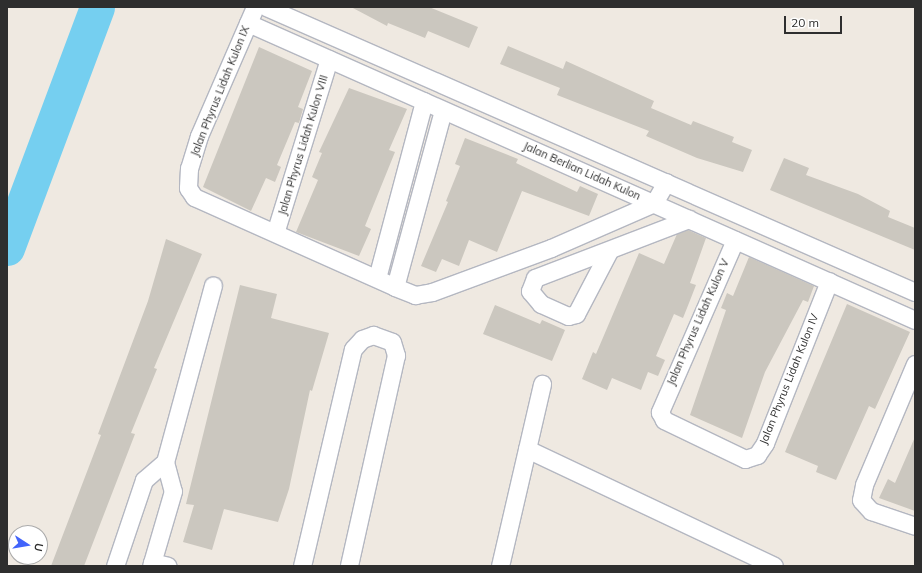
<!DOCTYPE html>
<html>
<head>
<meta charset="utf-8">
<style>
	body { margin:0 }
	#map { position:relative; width:922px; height:573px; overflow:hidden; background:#efe9e1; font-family:Mulish,sans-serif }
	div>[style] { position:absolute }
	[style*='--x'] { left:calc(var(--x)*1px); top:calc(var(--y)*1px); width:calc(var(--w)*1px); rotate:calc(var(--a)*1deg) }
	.river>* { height:35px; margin:-17.5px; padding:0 17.5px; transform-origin:17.5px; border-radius:17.5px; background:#75cff0 }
	.building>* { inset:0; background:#cbc7bf }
	.roads { filter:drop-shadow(1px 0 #b4b7c1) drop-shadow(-1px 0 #b4b7c1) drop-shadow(0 1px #b4b7c1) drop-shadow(0 -1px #b4b7c1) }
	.street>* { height:17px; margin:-8.5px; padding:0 8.5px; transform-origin:8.5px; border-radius:8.5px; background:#fff }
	span { translate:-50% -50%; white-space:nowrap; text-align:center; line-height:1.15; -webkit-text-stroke:3px #fff; paint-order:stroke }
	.street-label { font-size:11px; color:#2e2e2e }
	.frame { position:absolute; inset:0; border:8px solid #2e2e2e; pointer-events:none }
	.north { position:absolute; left:8px; top:525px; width:40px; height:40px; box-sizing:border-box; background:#fff; border:1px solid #ababab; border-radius:50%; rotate:102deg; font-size:11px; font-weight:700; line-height:16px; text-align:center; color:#2e2e2e }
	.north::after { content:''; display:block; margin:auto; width:14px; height:18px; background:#4264fb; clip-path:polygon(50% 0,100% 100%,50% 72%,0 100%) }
	.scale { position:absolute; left:784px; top:16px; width:58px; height:18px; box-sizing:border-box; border:2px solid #2e2e2e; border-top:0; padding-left:5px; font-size:12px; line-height:14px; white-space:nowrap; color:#2e2e2e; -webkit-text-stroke:3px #fff; paint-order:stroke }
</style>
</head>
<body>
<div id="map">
	<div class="river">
		<div style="--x:7;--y:248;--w:257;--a:-69.5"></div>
	</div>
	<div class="building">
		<div style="clip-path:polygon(351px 7px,429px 7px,478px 27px,469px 48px,428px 31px,425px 38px,388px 23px,387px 26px)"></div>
		<div style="clip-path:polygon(508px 46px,563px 69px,566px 61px,654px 101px,651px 108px,691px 125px,693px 121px,734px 137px,732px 142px,752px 150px,743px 172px,697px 158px,646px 136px,649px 131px,557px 95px,560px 88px,500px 64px)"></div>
		<div style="clip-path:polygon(259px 47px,312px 71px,298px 107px,303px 109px,299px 123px,295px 122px,277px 165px,281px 167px,275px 182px,266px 178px,251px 211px,203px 187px)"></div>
		<div style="clip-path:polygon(349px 88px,407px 109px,389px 150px,395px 152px,365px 226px,371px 229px,359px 256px,296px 232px,318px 180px,312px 177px,322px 153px,319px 152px)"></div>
		<div style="clip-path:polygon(465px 138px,518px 159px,516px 163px,577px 192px,580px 186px,598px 194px,589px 216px,522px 191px,497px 252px,469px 240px,459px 266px,442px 259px,436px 272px,421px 266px,448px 202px,446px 201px,460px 166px,455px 164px)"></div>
		<div style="clip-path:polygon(784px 158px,809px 168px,806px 175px,858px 194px,890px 211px,888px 217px,915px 228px,915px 250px,770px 190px)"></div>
		<div style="clip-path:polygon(688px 230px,706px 238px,690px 283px,696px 285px,689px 303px,683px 318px,674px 314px,656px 356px,665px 360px,658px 376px,648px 372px,641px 390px,612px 378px,607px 390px,582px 379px,593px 352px,596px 354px,639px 253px,664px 264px,677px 234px)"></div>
		<div style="clip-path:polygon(166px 239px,202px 254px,154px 368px,157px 369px,131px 433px,135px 434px,84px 566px,51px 566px,101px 435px,98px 434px,148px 301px)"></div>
		<div style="clip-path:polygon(749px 257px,814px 286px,808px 302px,803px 300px,765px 372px,742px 438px,690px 415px,726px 310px,721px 308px,727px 293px,733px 296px)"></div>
		<div style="clip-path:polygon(240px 285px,277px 294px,271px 318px,329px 333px,312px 391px,310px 390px,289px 489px,278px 522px,224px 509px,212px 550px,183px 542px,194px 505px,186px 504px)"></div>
		<div style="clip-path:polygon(847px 304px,910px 332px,875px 409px,869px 406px,836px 480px,816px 472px,818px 466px,785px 452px)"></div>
		<div style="clip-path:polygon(495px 305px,540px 324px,542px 320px,565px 330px,552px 361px,483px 334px)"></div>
		<div style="clip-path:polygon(915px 437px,915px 511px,879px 498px,888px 479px,895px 483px)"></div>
	</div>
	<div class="roads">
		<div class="street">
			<div style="--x:255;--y:7;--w:141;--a:113.5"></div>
			<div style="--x:199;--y:136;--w:34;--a:107"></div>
			<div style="--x:189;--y:168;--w:20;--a:93"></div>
			<div style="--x:188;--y:188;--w:11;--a:56"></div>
			<div style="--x:194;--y:197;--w:220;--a:24.1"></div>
			<div style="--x:395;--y:287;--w:22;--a:22"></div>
			<div style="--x:415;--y:295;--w:17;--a:-10"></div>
			<div style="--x:432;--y:292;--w:127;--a:-20.3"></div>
			<div style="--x:551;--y:248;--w:112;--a:-23.6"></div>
			<div style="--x:654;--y:203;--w:24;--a:-60"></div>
			<div style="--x:266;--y:7;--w:709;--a:23.71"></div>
			<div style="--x:248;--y:23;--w:730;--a:24"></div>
			<div style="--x:276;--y:230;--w:179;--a:-72.8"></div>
			<div style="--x:735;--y:240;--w:188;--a:113.6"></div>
			<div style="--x:660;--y:412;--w:9;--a:63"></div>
			<div style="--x:664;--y:420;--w:90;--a:25.7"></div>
			<div style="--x:745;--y:459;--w:13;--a:-18"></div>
			<div style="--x:757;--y:455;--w:14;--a:-56"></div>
			<div style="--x:765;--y:443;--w:174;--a:-68.4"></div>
			<div style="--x:609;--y:251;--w:71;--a:117.6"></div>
			<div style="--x:576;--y:314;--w:8;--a:166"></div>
			<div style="--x:568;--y:316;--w:30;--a:-156"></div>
			<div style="--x:541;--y:304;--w:17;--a:-130"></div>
			<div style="--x:530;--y:291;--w:14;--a:-69"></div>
			<div style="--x:535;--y:278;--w:165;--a:-21"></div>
			<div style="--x:377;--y:278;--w:183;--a:-75.1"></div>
			<div style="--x:395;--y:287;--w:183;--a:-74.8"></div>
			<div style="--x:915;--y:364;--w:131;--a:112.9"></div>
			<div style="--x:864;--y:485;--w:15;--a:101"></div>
			<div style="--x:861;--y:500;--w:15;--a:48"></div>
			<div style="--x:871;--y:511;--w:46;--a:18.8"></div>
			<div style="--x:527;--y:449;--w:273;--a:25.3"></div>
			<div style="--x:165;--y:462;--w:183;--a:-74.8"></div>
			<div style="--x:152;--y:562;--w:16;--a:14"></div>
			<div style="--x:115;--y:566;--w:91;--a:-71.4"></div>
			<div style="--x:144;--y:480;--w:28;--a:-41"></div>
			<div style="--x:165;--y:462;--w:30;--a:75"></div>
			<div style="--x:173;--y:491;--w:78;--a:106.3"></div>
			<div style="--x:302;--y:566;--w:223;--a:-76.8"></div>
			<div style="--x:353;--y:349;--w:13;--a:-48"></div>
			<div style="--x:362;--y:339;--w:12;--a:-20"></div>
			<div style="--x:373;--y:335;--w:20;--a:20"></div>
			<div style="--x:392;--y:342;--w:14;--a:73"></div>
			<div style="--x:396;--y:355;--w:216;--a:102.6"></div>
			<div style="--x:500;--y:566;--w:187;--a:-77"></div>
		</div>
	</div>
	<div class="street-label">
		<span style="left:220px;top:91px;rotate:-68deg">Jalan Phyrus Lidah Kulon IX</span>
		<span style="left:303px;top:145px;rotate:-73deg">Jalan Phyrus Lidah Kulon VIII</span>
		<span style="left:582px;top:171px;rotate:24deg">Jalan Berlian Lidah Kulon</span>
		<span style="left:698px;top:322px;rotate:-66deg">Jalan Phyrus Lidah Kulon V</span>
		<span style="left:789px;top:379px;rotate:-68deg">Jalan Phyrus Lidah Kulon IV</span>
	</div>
	<div class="frame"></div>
	<div class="north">U</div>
	<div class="scale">20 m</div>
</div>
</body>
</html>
